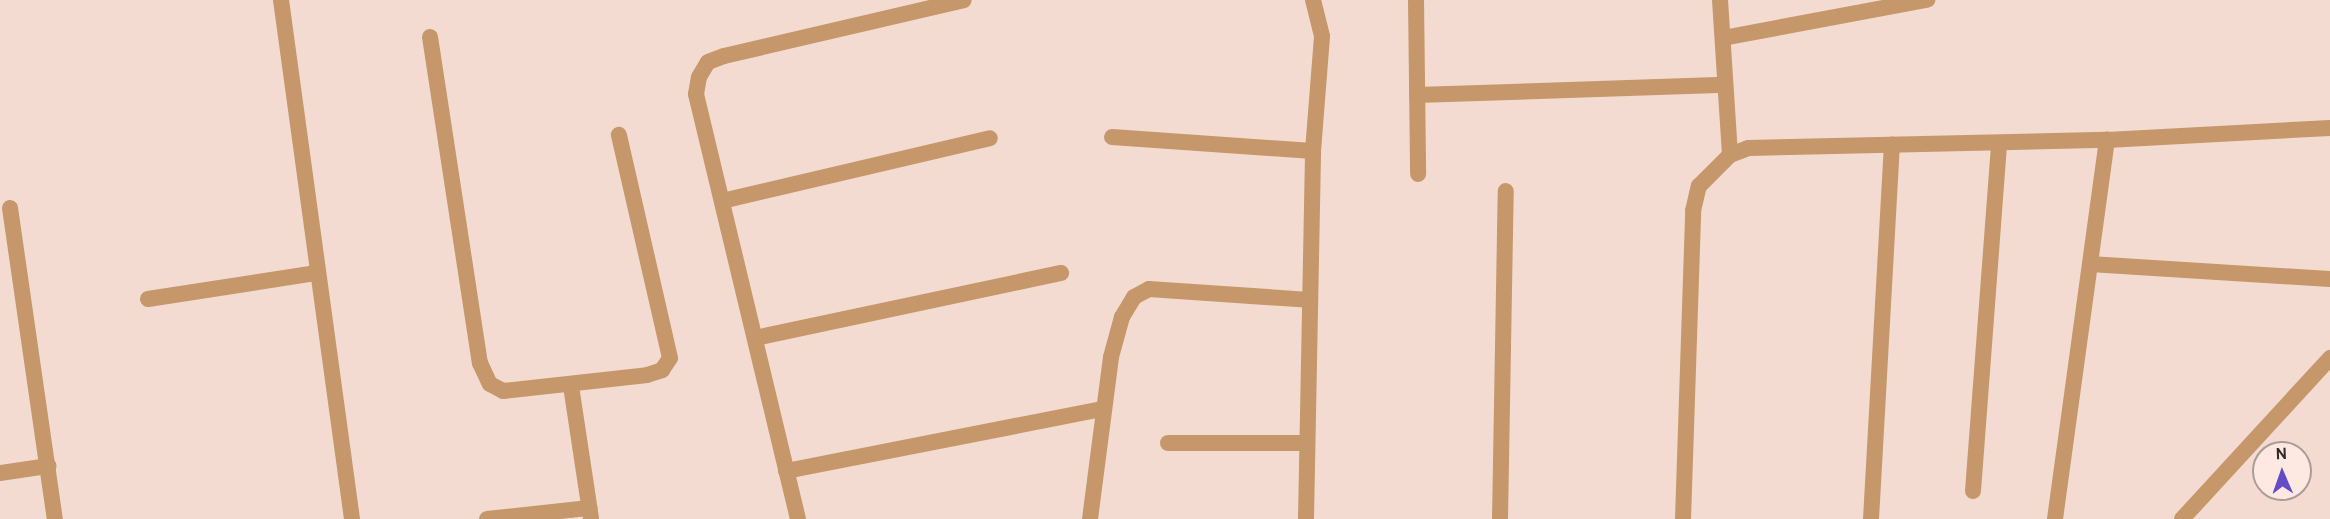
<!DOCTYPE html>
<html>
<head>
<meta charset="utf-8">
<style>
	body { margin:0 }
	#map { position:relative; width:2330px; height:519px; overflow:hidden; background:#f3dbd1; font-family:Overpass,sans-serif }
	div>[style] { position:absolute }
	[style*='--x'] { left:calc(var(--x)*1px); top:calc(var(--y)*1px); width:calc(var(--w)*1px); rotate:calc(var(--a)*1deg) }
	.minor>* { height:16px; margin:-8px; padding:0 8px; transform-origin:8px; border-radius:8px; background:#c5976a }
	span { translate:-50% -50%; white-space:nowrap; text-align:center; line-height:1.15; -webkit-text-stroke:4.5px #fde9e2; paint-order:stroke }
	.north { position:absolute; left:2252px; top:441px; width:60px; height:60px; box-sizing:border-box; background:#fde9e2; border:2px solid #ac9c97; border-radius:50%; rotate:358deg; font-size:16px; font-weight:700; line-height:24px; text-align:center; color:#332926 }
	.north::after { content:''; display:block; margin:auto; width:21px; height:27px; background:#624dc6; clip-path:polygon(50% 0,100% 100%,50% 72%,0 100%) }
</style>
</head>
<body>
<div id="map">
	<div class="minor">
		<div style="--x:281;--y:0;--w:524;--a:82.21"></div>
		<div style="--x:1416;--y:0;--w:174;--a:89.3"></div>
		<div style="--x:1720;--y:0;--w:155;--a:86.3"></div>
		<div style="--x:430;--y:37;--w:330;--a:81.3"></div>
		<div style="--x:480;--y:363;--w:23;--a:65"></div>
		<div style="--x:490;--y:384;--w:15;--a:28"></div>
		<div style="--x:503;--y:391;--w:145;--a:-6.3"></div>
		<div style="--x:647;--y:375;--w:16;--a:-18"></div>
		<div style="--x:662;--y:370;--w:14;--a:-56"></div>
		<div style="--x:670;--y:358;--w:229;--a:-102.9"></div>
		<div style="--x:1723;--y:38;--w:208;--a:-10.6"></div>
		<div style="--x:1417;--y:95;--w:308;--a:-1.9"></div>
		<div style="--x:1112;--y:137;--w:201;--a:4"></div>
		<div style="--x:722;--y:201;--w:275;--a:-13.2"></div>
		<div style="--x:10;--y:208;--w:314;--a:81.8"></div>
		<div style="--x:2090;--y:264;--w:240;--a:3.6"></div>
		<div style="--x:148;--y:299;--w:169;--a:-8.8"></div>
		<div style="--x:755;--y:338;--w:313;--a:-12"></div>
		<div style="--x:571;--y:386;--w:134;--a:81.4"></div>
		<div style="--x:1168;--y:443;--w:139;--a:0"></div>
		<div style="--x:786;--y:471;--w:322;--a:-11.1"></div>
		<div style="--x:0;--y:473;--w:49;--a:-8.3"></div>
		<div style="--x:1973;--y:491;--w:349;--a:-85.7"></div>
		<div style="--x:487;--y:519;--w:103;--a:-6.2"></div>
		<div style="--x:798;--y:519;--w:437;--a:-103.5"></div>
		<div style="--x:696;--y:94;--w:17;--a:-80"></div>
		<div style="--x:699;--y:77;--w:17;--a:-59"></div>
		<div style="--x:708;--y:62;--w:17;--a:-21"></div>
		<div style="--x:724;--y:56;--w:246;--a:-13.1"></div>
		<div style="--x:1090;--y:519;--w:163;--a:-82.6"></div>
		<div style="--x:1111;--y:357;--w:41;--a:-74.6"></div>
		<div style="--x:1122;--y:317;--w:23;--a:-59"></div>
		<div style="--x:1134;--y:297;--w:17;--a:-28"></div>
		<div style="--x:1149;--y:289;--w:160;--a:3.9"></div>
		<div style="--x:1306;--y:519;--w:368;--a:-88.9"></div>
		<div style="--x:1313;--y:151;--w:115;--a:-85.5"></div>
		<div style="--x:1322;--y:36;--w:37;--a:-104"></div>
		<div style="--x:1500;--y:519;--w:328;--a:-89"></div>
		<div style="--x:1683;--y:519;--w:308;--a:-88.1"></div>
		<div style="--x:1693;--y:211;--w:26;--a:-77"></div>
		<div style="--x:1699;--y:186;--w:44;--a:-45"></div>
		<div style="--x:1730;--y:155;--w:19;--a:-21"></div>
		<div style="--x:1748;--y:148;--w:359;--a:-1.3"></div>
		<div style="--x:2107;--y:140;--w:223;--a:-3.1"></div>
		<div style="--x:1871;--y:519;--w:375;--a:-86.8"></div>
		<div style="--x:2055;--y:519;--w:383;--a:-82.2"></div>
		<div style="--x:2182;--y:519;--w:219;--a:-47.4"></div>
	</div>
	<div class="north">N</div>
</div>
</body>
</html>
